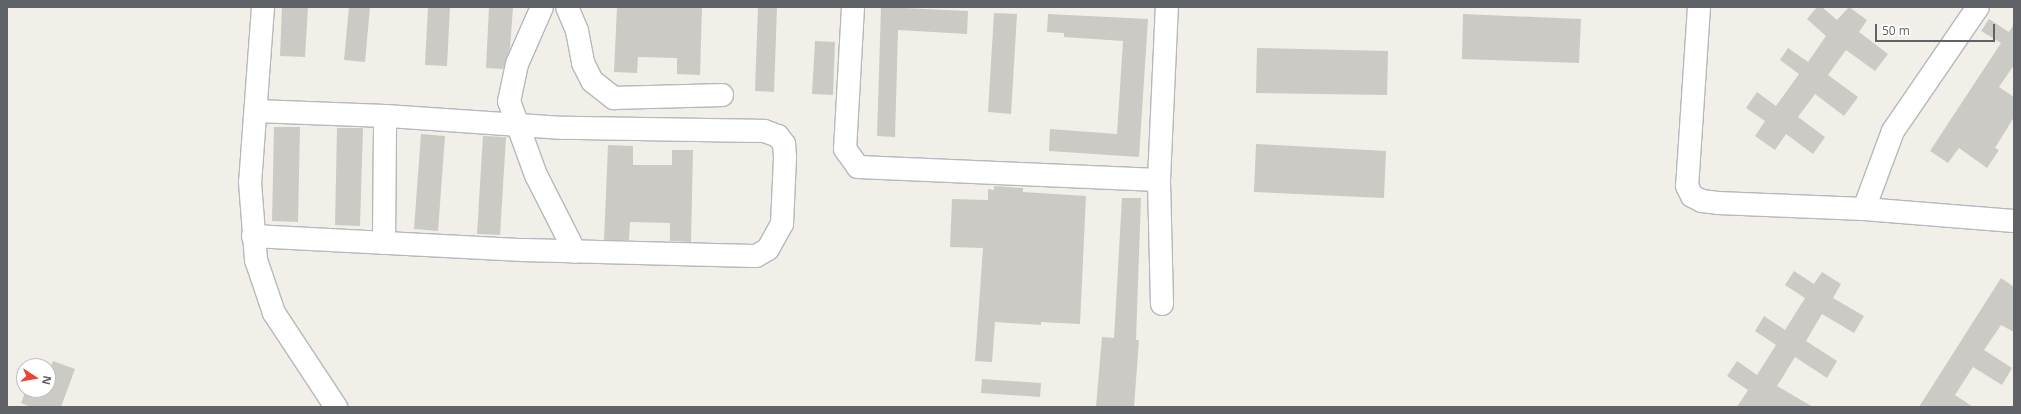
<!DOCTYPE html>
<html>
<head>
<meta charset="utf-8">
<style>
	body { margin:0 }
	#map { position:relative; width:2021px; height:414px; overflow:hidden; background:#f1efe8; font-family:"Open Sans",sans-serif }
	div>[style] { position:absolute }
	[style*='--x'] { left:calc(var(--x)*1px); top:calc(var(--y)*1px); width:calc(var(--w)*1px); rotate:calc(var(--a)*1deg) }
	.building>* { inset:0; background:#cccac5 }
	.roads { filter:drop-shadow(1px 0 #b5b8bc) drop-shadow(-1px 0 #b5b8bc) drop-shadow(0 1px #b5b8bc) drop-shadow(0 -1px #b5b8bc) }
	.minor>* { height:22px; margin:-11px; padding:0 11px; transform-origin:11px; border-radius:11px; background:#fff }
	span { translate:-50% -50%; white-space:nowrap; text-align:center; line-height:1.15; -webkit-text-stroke:3.5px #fff; paint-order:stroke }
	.frame { position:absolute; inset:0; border:8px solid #5f6368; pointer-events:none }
	.north { position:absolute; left:16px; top:358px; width:40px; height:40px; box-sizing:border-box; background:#fff; border:1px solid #bfc1c3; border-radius:50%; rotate:102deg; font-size:11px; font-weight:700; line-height:16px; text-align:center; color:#5f6368 }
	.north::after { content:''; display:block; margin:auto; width:14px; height:18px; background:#ea4335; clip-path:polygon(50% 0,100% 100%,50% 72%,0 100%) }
	.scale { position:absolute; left:1875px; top:24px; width:120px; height:18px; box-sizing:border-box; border:2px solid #5f6368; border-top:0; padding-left:5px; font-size:12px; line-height:14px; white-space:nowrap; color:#5f6368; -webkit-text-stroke:3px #fff; paint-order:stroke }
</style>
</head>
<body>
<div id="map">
	<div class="building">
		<div style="clip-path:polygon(282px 7px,308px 7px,305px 57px,280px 56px)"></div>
		<div style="clip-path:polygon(349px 7px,370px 7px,365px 62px,344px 60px)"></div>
		<div style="clip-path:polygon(428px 7px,450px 7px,447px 66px,425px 65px)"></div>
		<div style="clip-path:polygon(489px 7px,513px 7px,510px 48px,503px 69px,486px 68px)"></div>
		<div style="clip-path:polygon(617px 7px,702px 7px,700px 75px,677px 74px,677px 58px,638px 57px,637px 73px,614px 72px)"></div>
		<div style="clip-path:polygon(758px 7px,777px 7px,774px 92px,755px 91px)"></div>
		<div style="clip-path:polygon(881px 7px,968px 11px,967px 34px,898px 30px,895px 137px,877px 136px)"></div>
		<div style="clip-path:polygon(1817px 7px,1822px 7px,1837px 20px,1849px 7px,1867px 20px,1859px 32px,1888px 54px,1875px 71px,1846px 50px,1828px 75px,1858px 97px,1844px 116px,1815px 94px,1798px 117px,1825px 137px,1813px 154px,1786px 134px,1775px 150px,1755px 136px,1765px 121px,1746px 108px,1757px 92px,1776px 106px,1799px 74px,1780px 60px,1788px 48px,1808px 62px,1826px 36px,1807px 19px)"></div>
		<div style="clip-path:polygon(994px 13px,1017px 14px,1011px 114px,988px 112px)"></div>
		<div style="clip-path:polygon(1048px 14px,1148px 19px,1139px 157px,1049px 151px,1050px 129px,1117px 134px,1123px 41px,1064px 37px,1064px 33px,1047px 32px)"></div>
		<div style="clip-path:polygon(1463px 14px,1581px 19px,1579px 63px,1462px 59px)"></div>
		<div style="clip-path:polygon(1989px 19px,2009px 32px,2014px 24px,2014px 65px,1999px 87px,2014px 97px,2014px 117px,1995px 148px,1999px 150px,1987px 168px,1959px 148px,1948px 163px,1930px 151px,2001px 43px,1981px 31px)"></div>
		<div style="clip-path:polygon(815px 41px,835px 42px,833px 95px,812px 94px)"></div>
		<div style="clip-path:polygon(1257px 48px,1388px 51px,1387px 95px,1256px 93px)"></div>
		<div style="clip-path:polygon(274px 127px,300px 127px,298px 222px,272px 221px)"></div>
		<div style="clip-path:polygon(337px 128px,363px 128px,360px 226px,335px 225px)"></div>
		<div style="clip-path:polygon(421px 134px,445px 136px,438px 231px,414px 229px)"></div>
		<div style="clip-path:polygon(483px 136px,506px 137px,500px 235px,477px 234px)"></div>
		<div style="clip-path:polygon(1256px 144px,1386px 151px,1384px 198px,1254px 192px)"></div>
		<div style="clip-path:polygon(608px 145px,633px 146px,633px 165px,672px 165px,672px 150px,693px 150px,691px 242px,670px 241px,670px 223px,630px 222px,629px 240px,604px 240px)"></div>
		<div style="clip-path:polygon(994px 186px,1023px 188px,1023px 192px,1086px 196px,1080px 324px,1041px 322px,1041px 325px,995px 322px,992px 362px,975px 361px,983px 248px,950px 247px,952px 199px,988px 200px,988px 189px,994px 190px)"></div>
		<div style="clip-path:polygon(1122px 198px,1141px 198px,1136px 340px,1139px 340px,1134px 407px,1096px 407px,1102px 337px,1114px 338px)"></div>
		<div style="clip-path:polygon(1794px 271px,1814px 284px,1822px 272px,1841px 284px,1833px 298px,1864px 316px,1854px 333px,1822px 314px,1806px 341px,1837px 361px,1827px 378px,1795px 357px,1777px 386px,1813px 407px,1737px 407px,1748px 390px,1727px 376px,1737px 361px,1757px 375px,1776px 345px,1755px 331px,1764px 316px,1785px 330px,1805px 298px,1785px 285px)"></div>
		<div style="clip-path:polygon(2001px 278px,2014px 287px,2014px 332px,2001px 325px,1984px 350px,2012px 368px,2002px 385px,1973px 367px,1955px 395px,1973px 407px,1919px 407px)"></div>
		<div style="clip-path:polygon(53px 361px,75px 369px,61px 407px,31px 407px,21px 403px,26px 390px,48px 390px,48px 374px)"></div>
		<div style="clip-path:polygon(982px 379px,1041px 383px,1040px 397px,981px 393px)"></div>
	</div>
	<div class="roads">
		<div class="minor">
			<div style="--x:263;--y:7;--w:175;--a:94.2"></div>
			<div style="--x:250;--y:182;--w:78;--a:85.6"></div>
			<div style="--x:256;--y:260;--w:56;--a:71.2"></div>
			<div style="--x:274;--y:313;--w:113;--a:56.6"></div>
			<div style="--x:542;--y:7;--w:62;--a:113.7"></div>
			<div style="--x:517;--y:64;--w:38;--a:102"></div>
			<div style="--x:509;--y:101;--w:79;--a:70"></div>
			<div style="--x:536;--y:175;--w:86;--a:63.1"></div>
			<div style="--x:567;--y:7;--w:26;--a:67"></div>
			<div style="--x:577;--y:31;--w:33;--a:79"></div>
			<div style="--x:583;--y:63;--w:20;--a:63"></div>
			<div style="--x:592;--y:81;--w:28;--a:38"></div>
			<div style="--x:614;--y:98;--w:108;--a:-1.6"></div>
			<div style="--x:853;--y:7;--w:142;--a:93.2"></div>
			<div style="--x:845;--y:149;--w:22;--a:54"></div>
			<div style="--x:858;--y:167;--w:301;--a:2.5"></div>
			<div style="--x:1699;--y:7;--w:179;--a:93.8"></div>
			<div style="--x:1687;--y:186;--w:11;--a:63"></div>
			<div style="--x:1692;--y:196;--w:11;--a:27"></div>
			<div style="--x:1702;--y:201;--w:16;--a:7"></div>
			<div style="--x:1718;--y:203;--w:146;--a:2.4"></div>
			<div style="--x:1864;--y:209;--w:150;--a:4.6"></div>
			<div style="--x:1864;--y:209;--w:83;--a:-69.6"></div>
			<div style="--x:1893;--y:131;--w:150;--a:-55.6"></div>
			<div style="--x:253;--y:236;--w:270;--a:3"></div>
			<div style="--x:523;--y:250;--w:233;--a:1.5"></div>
			<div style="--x:756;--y:256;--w:14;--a:-30"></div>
			<div style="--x:768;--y:249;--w:29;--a:-61"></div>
			<div style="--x:782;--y:224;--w:67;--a:-87.4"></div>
			<div style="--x:785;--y:157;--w:13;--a:-94"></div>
			<div style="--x:784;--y:144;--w:10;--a:-127"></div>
			<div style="--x:778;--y:136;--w:15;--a:-160"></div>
			<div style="--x:764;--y:131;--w:201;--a:-179.1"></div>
			<div style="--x:563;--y:128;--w:178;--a:-176.1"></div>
			<div style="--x:385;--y:116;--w:129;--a:-177.8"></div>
			<div style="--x:384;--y:243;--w:127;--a:-89.5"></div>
			<div style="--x:1162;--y:304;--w:124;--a:-91.4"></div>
			<div style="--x:1159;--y:180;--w:173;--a:-87.4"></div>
		</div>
	</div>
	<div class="frame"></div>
	<div class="north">N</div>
	<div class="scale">50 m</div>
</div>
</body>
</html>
